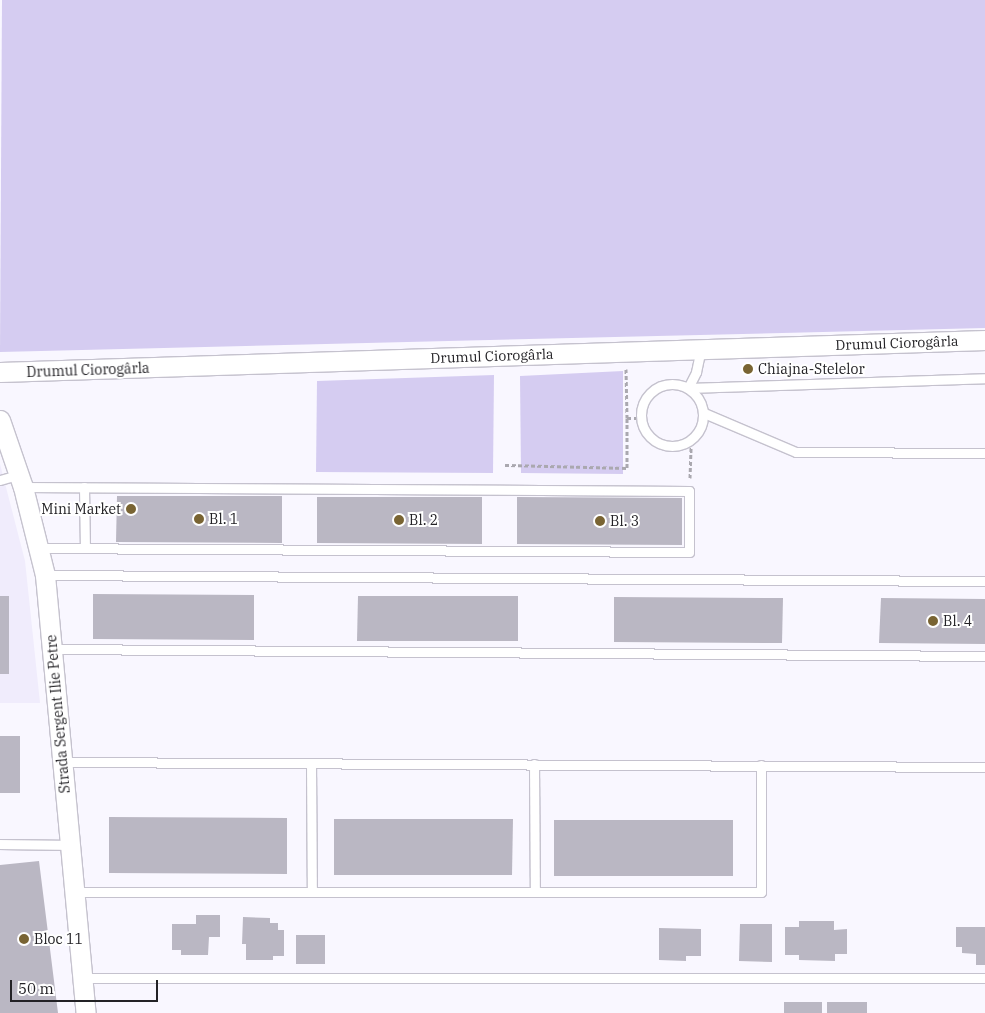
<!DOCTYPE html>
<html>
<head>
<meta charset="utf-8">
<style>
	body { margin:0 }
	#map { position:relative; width:985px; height:1013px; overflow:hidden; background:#f9f7ff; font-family:"IBM Plex Serif",serif }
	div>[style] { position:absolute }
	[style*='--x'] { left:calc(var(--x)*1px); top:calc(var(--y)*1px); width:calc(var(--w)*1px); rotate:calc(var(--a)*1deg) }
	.built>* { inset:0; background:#f0ecfc }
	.green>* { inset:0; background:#d5ccf1 }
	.building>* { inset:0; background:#bab7c3 }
	.path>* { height:3px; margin-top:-1.5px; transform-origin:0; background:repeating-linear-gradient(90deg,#aaa8af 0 4px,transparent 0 6.5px) }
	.roads { filter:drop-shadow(1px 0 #c5c2ce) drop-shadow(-1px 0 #c5c2ce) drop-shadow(0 1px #c5c2ce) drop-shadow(0 -1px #c5c2ce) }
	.service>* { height:9px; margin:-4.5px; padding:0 4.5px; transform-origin:4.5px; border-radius:4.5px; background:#fff }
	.service>.ring { margin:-4.5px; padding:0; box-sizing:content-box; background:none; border:9px solid #fff; border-radius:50% }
	.minor>* { height:19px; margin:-9.5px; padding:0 9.5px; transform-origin:9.5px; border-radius:9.5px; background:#fff }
	.dots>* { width:14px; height:14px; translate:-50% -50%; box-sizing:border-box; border:2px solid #fff; border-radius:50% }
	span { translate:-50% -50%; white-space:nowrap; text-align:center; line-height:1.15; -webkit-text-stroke:4px #fff; paint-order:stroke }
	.street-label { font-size:14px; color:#232226 }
	.poi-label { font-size:14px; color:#232226 }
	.left { translate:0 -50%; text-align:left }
	.right { translate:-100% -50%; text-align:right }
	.scale { position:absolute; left:10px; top:980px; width:148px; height:22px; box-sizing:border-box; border:2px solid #232226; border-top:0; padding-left:6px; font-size:15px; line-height:18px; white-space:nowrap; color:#232226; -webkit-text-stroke:4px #fff; paint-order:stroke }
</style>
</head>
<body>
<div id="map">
	<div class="built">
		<div style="clip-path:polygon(0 464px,25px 561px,40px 703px,0 703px)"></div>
	</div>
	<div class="green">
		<div style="clip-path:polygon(2px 0,985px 0,985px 328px,0 352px)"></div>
		<div style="clip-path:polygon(623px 371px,623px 474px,521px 473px,520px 376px)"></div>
		<div style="clip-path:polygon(494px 375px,493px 473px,316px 472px,317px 381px)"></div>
	</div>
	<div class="building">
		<div style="clip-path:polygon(117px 496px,282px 496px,282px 543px,116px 542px)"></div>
		<div style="clip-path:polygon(317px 497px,482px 497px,482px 544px,317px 543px)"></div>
		<div style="clip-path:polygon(517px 497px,682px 498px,682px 545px,517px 544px)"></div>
		<div style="clip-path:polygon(93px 594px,254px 595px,254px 640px,93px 639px)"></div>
		<div style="clip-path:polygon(0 596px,9px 596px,9px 674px,0 674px)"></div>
		<div style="clip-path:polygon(358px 596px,518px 596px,518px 641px,357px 641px)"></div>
		<div style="clip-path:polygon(614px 597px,783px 598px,782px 643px,614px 642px)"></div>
		<div style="clip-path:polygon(881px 598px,985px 599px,985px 644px,879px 643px)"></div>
		<div style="clip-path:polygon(0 736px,20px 736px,20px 793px,0 793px)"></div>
		<div style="clip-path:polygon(109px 817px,287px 818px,287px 874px,109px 873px)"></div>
		<div style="clip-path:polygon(334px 819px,513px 819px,512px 875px,334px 875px)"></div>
		<div style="clip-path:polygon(554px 820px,733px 820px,733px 876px,554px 876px)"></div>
		<div style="clip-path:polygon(39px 861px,58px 1013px,0 1013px,0 865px)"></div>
		<div style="clip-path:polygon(196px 915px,220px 915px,220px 937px,209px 937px,208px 955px,181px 955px,181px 950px,172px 950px,172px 924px,196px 924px)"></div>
		<div style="clip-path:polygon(243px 917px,270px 918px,270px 923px,278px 923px,278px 930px,284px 930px,284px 956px,273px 956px,273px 960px,246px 960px,246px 944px,242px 944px)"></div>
		<div style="clip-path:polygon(799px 921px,834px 921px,834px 930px,847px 929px,847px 954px,835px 954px,835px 961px,799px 960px,799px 955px,785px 955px,785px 927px,799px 927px)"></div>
		<div style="clip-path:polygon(740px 924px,772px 924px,772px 962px,739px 961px)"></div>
		<div style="clip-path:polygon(956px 927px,985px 927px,985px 965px,976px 965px,976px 954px,962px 953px,962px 947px,956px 947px)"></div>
		<div style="clip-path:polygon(659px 928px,701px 929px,701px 956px,686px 956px,686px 961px,659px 960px)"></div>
		<div style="clip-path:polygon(296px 935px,325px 935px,325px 964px,296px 964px)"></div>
		<div style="clip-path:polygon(784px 1002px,822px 1002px,822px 1013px,784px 1013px)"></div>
		<div style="clip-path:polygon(827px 1002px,867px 1002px,867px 1013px,827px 1013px)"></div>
	</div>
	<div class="path">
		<div style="--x:626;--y:369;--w:49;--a:88.8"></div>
		<div style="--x:505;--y:465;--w:122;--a:1.4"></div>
		<div style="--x:627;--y:468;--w:50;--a:-90"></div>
		<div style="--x:627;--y:418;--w:14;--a:0"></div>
		<div style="--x:690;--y:478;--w:37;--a:-88"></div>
	</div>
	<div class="roads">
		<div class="service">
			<div class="ring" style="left:641px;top:384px;width:53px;height:53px"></div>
			<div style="--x:688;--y:388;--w:297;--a:-1.9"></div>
			<div style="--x:688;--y:388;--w:18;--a:-63"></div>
			<div style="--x:696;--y:372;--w:24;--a:-78"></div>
			<div style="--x:704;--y:413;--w:100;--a:23"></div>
			<div style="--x:796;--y:452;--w:189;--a:0.3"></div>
			<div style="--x:0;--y:480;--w:19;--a:-16"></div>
			<div style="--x:23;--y:487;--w:666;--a:0.34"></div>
			<div style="--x:689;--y:491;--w:61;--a:90"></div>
			<div style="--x:689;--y:552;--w:650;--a:-179.65"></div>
			<div style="--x:84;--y:487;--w:61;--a:89.1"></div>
			<div style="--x:45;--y:575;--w:940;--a:0.37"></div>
			<div style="--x:53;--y:649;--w:932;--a:0.43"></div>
			<div style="--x:63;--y:762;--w:922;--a:0.31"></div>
			<div style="--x:311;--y:763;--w:129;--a:89.6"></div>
			<div style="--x:534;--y:764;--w:128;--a:89.6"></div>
			<div style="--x:0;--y:844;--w:70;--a:0.8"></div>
			<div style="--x:75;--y:892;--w:686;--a:0"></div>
			<div style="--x:761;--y:892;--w:127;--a:-90"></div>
			<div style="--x:82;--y:978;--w:903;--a:0"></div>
		</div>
		<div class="minor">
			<div style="--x:0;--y:372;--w:986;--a:-1.86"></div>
			<div style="--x:0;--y:420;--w:71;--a:71.1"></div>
			<div style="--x:23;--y:487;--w:91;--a:76"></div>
			<div style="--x:45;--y:575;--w:440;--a:84.7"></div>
		</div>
	</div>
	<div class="dots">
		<div style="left:748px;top:369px;background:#796433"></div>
		<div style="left:131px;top:509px;background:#796433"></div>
		<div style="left:199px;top:519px;background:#796433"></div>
		<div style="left:399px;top:520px;background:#796433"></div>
		<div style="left:600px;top:521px;background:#796433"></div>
		<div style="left:933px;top:621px;background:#796433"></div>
		<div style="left:24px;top:939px;background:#796433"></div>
	</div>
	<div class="street-label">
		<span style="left:897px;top:343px;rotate:-2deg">Drumul Ciorogârla</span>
		<span style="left:492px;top:356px;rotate:-2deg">Drumul Ciorogârla</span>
		<span style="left:88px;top:370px;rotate:-2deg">Drumul Ciorogârla</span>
		<span style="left:58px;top:714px;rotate:-95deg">Strada Sergent Ilie Petre</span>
	</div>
	<div class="poi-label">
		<span class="left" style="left:758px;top:369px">Chiajna-Stelelor</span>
		<span class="right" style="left:121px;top:509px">Mini Market</span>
		<span class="left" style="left:209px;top:519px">Bl. 1</span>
		<span class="left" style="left:409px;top:520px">Bl. 2</span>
		<span class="left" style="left:610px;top:521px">Bl. 3</span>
		<span class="left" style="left:943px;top:621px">Bl. 4</span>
		<span class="left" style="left:34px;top:939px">Bloc 11</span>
	</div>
	<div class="scale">50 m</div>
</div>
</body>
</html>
